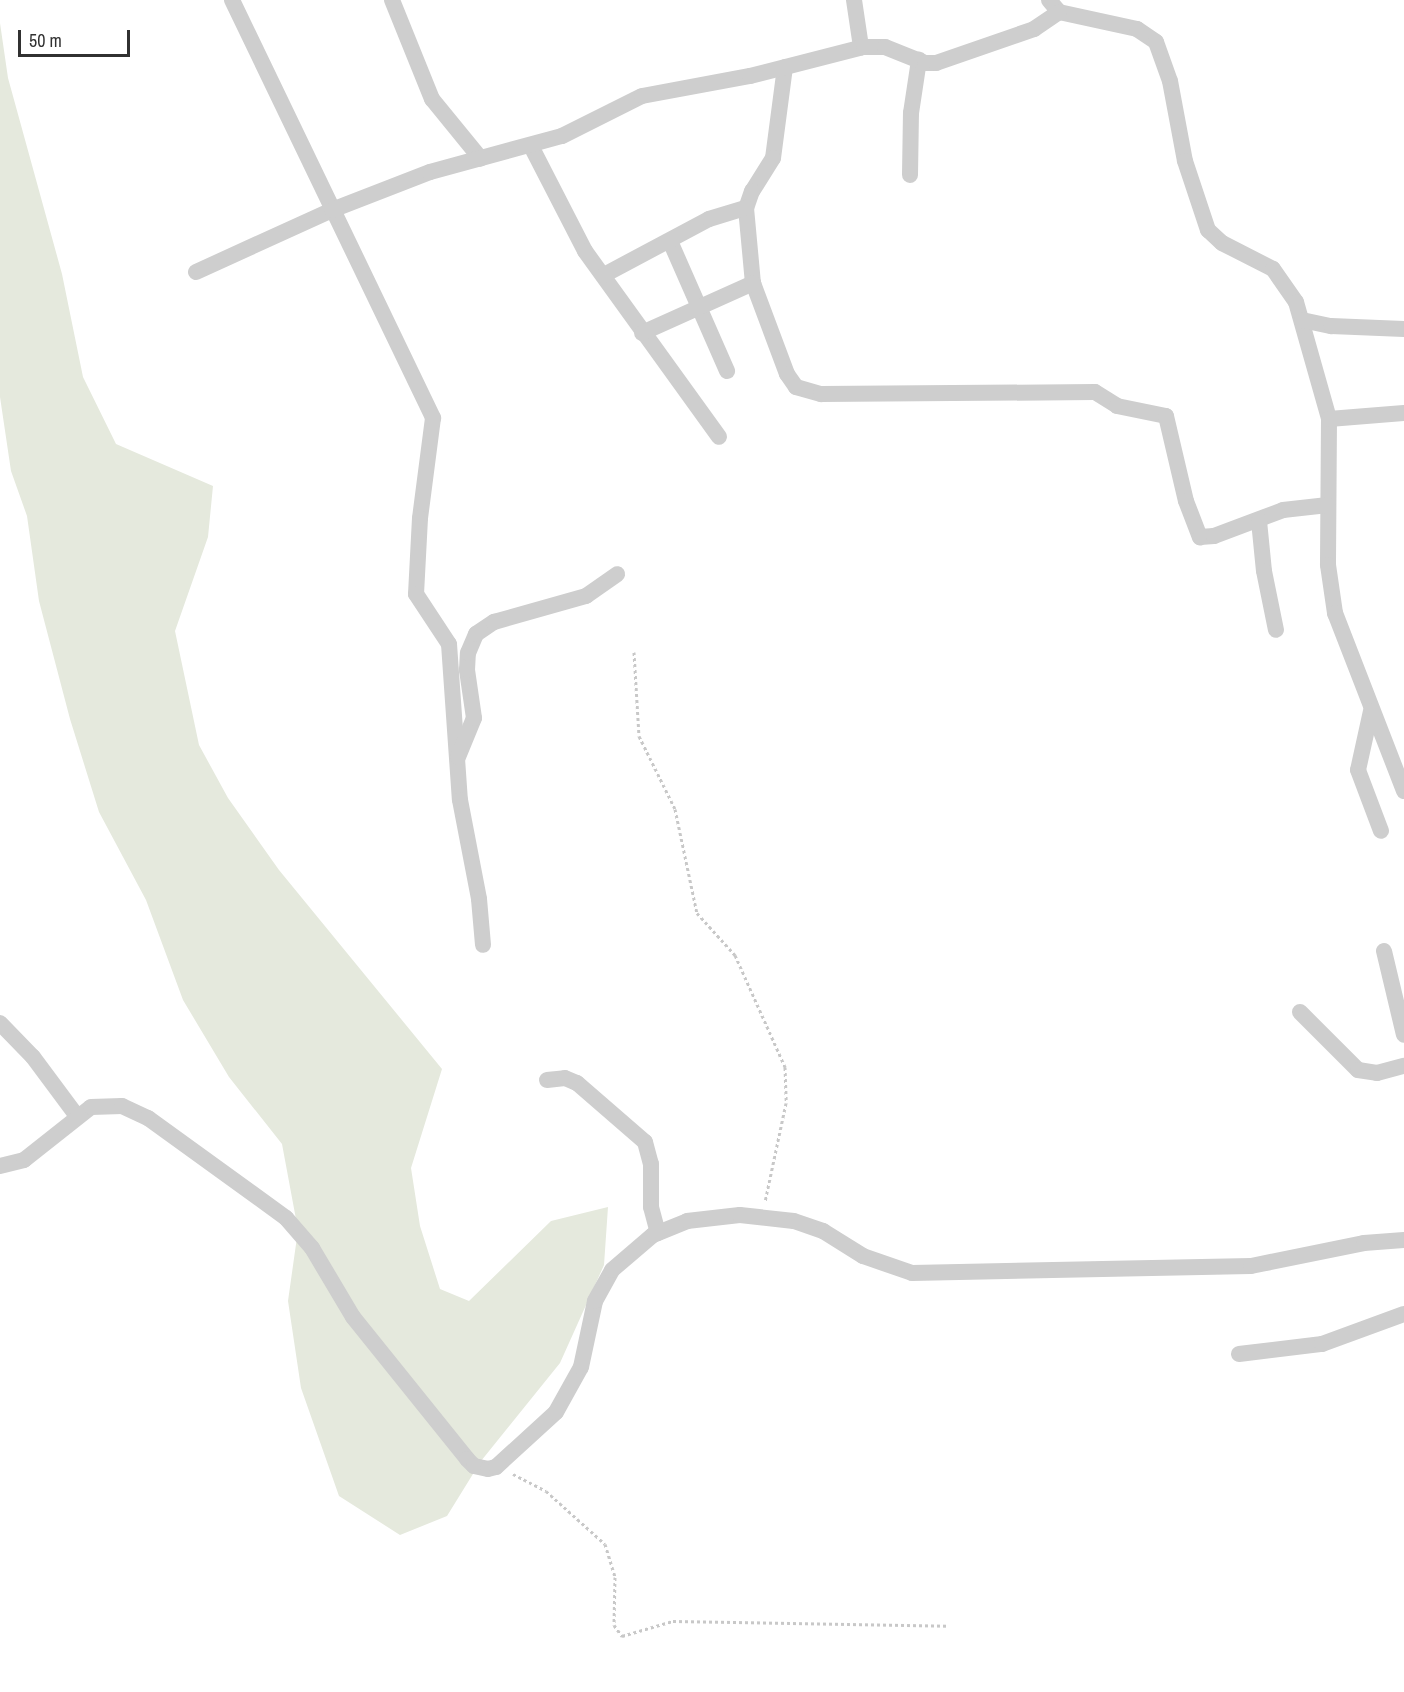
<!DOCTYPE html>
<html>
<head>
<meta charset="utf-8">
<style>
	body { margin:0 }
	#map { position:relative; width:1404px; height:1692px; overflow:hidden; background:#fff; font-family:"Archivo Narrow",sans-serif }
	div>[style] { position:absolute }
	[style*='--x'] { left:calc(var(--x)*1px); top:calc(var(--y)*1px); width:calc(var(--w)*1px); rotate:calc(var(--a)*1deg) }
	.green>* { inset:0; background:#e5e9dd }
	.path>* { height:3px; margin-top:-1.5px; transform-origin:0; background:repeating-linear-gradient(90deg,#c8c8c8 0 3px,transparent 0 6px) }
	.minor>* { height:16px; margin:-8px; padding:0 8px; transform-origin:8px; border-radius:8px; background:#cecece }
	span { translate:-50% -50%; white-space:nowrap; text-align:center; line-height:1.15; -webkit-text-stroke:6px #fff; paint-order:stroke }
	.scale { position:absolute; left:18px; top:30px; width:112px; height:27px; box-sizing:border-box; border:3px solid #313131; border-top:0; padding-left:8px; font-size:18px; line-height:21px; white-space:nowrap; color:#313131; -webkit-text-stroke:4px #fff; paint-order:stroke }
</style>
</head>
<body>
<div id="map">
	<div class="green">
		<div style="clip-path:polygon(0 23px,8px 78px,62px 274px,83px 377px,116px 444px,213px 486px,208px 537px,175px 631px,199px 745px,228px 798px,279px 870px,442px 1069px,411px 1168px,420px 1226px,440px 1289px,469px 1301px,551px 1221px,608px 1207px,604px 1265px,560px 1363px,481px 1461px,447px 1516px,400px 1535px,339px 1496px,301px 1388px,288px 1301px,298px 1230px,282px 1144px,229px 1077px,183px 1000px,146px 900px,99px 812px,70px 719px,39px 601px,27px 516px,11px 471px,0 397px)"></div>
	</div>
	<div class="path">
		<div style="--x:634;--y:652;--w:84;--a:86.6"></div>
		<div style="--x:639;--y:736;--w:81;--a:63.7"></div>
		<div style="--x:675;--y:809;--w:106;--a:78.1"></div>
		<div style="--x:697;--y:913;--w:57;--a:47.9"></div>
		<div style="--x:735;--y:955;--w:123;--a:65.9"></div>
		<div style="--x:785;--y:1067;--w:36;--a:88"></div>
		<div style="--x:786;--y:1103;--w:101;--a:102"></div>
		<div style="--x:513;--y:1474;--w:37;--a:27"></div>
		<div style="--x:546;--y:1491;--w:79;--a:41.9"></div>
		<div style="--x:605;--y:1544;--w:34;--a:73"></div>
		<div style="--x:615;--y:1577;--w:48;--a:91.2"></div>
		<div style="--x:614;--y:1625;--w:14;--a:54"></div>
		<div style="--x:622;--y:1636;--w:53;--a:-16.4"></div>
		<div style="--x:673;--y:1621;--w:275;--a:1"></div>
	</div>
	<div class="minor">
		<div style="--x:232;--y:0;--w:464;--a:64.3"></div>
		<div style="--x:433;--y:418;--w:101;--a:97.4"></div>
		<div style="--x:420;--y:518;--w:76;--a:93"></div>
		<div style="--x:416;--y:594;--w:60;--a:56.6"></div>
		<div style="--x:449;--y:644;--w:156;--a:86"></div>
		<div style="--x:460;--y:800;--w:101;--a:79.1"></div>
		<div style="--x:479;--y:899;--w:46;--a:85"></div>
		<div style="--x:392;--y:0;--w:107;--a:68"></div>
		<div style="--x:432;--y:99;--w:77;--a:50.8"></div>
		<div style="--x:854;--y:0;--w:48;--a:81.5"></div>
		<div style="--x:1049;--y:0;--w:16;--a:50"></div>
		<div style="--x:1059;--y:12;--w:80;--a:12.3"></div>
		<div style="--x:1137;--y:29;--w:23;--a:34"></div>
		<div style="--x:1156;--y:42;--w:41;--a:70.3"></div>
		<div style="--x:1170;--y:81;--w:81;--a:79.4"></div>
		<div style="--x:1185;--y:161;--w:73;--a:71.6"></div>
		<div style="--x:1208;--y:230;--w:19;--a:43"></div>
		<div style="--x:1222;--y:243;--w:57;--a:27"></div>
		<div style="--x:1273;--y:269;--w:40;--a:55.1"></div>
		<div style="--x:1296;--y:302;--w:122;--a:74.2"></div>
		<div style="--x:1329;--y:419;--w:146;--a:90.4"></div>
		<div style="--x:1328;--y:565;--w:49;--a:81.7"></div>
		<div style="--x:1335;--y:613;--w:191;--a:68.8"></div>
		<div style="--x:785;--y:67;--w:92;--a:97.5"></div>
		<div style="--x:773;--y:158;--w:39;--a:122"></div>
		<div style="--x:752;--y:191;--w:18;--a:109"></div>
		<div style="--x:746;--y:208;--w:75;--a:84.7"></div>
		<div style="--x:753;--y:283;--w:97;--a:69.5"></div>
		<div style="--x:787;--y:374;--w:16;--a:55"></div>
		<div style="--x:796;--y:387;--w:26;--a:16"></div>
		<div style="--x:821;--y:394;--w:274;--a:-0.4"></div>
		<div style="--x:1095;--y:392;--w:26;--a:32"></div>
		<div style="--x:1117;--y:406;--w:50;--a:11.5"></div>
		<div style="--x:1166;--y:416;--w:87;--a:76.8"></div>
		<div style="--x:1186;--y:501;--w:39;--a:69"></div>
		<div style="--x:1200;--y:537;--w:14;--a:-4"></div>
		<div style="--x:1214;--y:536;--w:74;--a:-20.6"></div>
		<div style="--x:1283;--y:510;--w:45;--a:-6.3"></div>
		<div style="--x:531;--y:146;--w:118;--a:62.8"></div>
		<div style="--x:585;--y:251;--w:229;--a:54.2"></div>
		<div style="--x:910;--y:175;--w:62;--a:-89.1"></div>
		<div style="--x:911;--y:113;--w:54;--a:-81.4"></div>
		<div style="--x:670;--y:241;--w:142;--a:66.3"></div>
		<div style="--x:196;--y:272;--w:149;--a:-24.5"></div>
		<div style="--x:332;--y:210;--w:105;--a:-21.2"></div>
		<div style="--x:430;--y:172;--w:137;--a:-15.3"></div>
		<div style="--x:562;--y:136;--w:89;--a:-26.6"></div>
		<div style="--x:642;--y:96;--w:110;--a:-10.5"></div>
		<div style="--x:750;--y:76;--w:118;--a:-14.3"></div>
		<div style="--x:864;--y:47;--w:21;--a:0"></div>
		<div style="--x:885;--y:47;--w:43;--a:21.8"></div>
		<div style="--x:925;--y:63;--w:11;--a:0"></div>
		<div style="--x:936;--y:63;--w:104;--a:-19.1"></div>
		<div style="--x:1034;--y:29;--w:30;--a:-34"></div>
		<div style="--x:604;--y:275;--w:119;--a:-28.1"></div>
		<div style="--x:709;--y:219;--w:39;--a:-17"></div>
		<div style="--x:1302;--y:320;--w:30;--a:12"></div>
		<div style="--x:1331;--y:326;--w:73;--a:2.4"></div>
		<div style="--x:642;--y:333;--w:122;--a:-24.2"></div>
		<div style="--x:1329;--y:419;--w:75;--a:-4.6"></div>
		<div style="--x:1259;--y:521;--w:50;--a:84.3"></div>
		<div style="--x:1264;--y:571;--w:60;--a:78.5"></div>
		<div style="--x:1371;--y:711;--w:60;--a:102.4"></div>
		<div style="--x:1358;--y:770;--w:65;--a:69.3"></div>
		<div style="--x:458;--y:757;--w:42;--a:-67.7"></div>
		<div style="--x:474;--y:718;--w:49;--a:-98.3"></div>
		<div style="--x:467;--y:670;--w:17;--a:-87"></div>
		<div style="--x:468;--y:653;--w:21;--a:-67"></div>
		<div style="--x:476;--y:634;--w:22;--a:-34"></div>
		<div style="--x:494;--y:622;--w:96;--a:-15.8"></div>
		<div style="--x:586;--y:596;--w:38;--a:-35"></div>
		<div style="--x:1384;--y:951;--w:86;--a:76.6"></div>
		<div style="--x:1300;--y:1012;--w:82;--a:45"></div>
		<div style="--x:1358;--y:1070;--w:19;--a:9"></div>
		<div style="--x:1377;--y:1073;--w:28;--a:-15"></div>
		<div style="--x:0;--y:1023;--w:47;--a:45.9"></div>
		<div style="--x:33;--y:1057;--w:72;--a:53.4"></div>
		<div style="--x:547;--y:1080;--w:18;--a:-6"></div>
		<div style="--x:565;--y:1078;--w:13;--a:23"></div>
		<div style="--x:577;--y:1083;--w:90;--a:40.9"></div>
		<div style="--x:645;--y:1142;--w:23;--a:75"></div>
		<div style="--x:651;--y:1164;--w:43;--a:90"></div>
		<div style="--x:651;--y:1207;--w:27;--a:75"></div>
		<div style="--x:0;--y:1166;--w:25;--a:-14"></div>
		<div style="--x:24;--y:1160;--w:85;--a:-38.3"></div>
		<div style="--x:91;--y:1107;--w:31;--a:-2"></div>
		<div style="--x:122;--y:1106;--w:29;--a:25"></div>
		<div style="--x:148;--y:1118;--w:170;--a:35.9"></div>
		<div style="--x:286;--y:1218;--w:40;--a:49"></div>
		<div style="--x:312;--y:1248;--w:80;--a:59.3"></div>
		<div style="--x:353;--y:1317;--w:182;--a:51.2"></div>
		<div style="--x:467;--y:1459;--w:10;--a:45"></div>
		<div style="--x:474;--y:1466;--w:14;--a:12"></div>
		<div style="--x:488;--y:1469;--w:8;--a:-14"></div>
		<div style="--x:496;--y:1467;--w:81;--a:-42.5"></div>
		<div style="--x:556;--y:1412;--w:51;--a:-60.9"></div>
		<div style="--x:581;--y:1367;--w:67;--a:-78"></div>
		<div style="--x:595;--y:1301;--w:35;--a:-61"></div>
		<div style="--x:612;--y:1270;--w:54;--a:-40.5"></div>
		<div style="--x:653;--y:1235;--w:37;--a:-22"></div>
		<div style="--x:687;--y:1221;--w:53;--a:-6.5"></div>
		<div style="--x:740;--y:1215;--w:54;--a:6.3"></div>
		<div style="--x:794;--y:1221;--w:31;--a:19"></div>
		<div style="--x:823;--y:1231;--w:47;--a:32"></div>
		<div style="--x:863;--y:1256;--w:52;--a:19.1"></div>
		<div style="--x:912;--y:1273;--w:339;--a:-1.2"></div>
		<div style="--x:1251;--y:1266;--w:115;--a:-11.5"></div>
		<div style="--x:1364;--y:1243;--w:40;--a:-4.3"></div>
		<div style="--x:1239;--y:1354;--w:84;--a:-6.9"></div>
		<div style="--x:1322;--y:1344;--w:87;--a:-20.1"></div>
	</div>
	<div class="scale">50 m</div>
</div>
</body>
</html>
